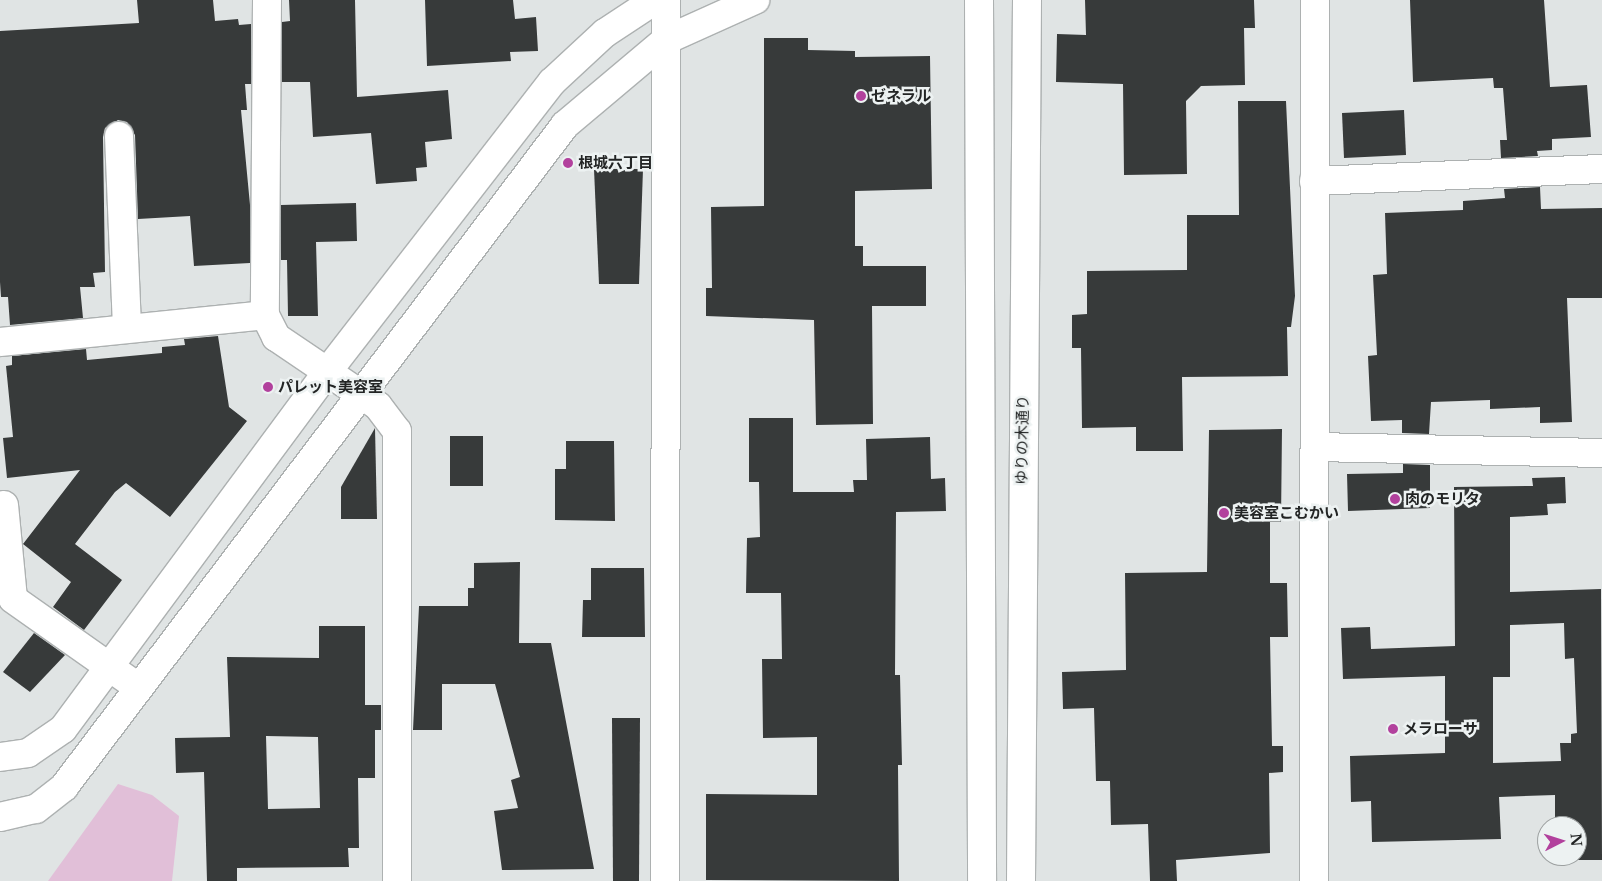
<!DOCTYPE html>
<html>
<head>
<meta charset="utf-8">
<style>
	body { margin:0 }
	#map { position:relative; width:1602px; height:881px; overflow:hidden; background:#e0e4e4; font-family:"Libre Baskerville","Noto Sans JP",serif }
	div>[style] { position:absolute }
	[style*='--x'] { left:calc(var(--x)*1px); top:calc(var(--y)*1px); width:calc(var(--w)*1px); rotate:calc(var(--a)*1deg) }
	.green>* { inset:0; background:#e1bfd8 }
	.building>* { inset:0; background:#373a3a }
	.roads { filter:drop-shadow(1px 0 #adb1b1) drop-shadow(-1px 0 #adb1b1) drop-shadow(0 1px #adb1b1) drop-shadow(0 -1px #adb1b1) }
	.minor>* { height:28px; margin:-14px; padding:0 14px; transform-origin:14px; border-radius:14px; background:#fff }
	.dots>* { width:14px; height:14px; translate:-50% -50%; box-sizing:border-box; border:2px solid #edf2f2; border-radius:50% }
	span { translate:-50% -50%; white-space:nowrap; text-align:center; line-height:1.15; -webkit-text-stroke:5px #edf2f2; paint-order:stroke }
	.poi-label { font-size:15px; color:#232525; font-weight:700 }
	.left { translate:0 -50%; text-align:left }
	.street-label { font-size:15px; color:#232525 }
	.north { position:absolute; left:1537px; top:816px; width:50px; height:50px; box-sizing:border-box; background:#edf2f2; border:1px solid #9ca0a0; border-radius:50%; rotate:85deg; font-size:14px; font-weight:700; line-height:20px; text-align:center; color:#232525 }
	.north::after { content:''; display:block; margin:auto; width:18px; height:22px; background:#b2419d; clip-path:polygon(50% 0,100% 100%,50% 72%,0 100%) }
</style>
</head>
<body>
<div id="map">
	<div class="green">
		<div style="clip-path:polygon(118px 784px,152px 795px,179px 816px,172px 881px,48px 881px)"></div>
	</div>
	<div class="building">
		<div style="clip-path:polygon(137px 0,213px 0,215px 21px,238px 19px,239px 25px,251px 24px,251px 84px,245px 84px,247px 110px,241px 110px,250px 205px,250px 263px,194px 266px,190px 216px,138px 219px,135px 135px,127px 122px,118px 120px,105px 128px,103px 137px,105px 272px,93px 273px,95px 287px,80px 287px,83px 318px,10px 325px,8px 297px,1px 297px,0 282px,0 31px,139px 23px)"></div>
		<div style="clip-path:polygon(289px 0,355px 0,357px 97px,448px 90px,452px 139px,425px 142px,427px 167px,416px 168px,417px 181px,376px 184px,371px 133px,313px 137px,310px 82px,282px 82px,282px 22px,290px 21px)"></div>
		<div style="clip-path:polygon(425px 0,513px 0,515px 19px,536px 17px,538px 51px,510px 52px,511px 61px,427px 66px)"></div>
		<div style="clip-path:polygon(1085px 0,1254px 0,1255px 28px,1244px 28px,1245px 85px,1201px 86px,1186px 101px,1187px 174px,1124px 175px,1123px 84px,1056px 82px,1057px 34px,1086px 35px)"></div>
		<div style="clip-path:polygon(1410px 0,1544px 0,1550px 87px,1587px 85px,1591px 137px,1552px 139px,1552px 150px,1537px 151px,1538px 156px,1501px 158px,1500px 140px,1507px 140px,1503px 88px,1494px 88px,1493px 78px,1413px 82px)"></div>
		<div style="clip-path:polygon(764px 38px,808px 38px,808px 50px,855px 51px,855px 57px,930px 56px,932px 189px,855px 191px,855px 246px,863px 246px,863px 266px,926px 266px,926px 306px,872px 306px,873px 424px,816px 425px,814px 320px,706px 316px,706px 288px,712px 288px,711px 207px,764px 206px)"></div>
		<div style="clip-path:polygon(1238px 101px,1286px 101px,1295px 296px,1291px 327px,1287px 327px,1288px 376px,1182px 377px,1183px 451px,1136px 451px,1136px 427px,1082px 428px,1081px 348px,1072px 348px,1072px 315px,1087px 314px,1087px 271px,1187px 270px,1187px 215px,1239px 215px)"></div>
		<div style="clip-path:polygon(1404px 110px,1406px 155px,1344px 158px,1342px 113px)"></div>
		<div style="clip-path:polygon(594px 169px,643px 169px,639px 284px,599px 284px)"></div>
		<div style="clip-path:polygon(1540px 187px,1541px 209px,1602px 208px,1602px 298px,1567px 298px,1572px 422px,1540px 423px,1540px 407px,1490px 409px,1490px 400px,1431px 402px,1429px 434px,1402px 433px,1402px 420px,1371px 421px,1368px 356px,1377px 355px,1373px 275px,1387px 274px,1385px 213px,1463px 210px,1463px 201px,1505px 198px,1504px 189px)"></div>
		<div style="clip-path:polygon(356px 203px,357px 241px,316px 242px,318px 316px,288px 316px,287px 260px,281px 260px,281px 205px)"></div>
		<div style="clip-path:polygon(218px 336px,229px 407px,247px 421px,170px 517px,126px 483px,115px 492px,75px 544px,122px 580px,84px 630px,53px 607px,71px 582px,23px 544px,80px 470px,7px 478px,3px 438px,13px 437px,6px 366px,12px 365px,12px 356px,86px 349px,87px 360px,162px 353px,162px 347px,185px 345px,184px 339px)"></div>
		<div style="clip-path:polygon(749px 418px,793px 418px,793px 492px,854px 492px,853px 480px,867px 480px,866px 439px,930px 437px,931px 479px,945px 478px,946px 511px,896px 512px,895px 675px,900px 675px,902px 765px,898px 765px,899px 881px,706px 880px,706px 794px,817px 795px,817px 737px,763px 738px,762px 659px,782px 659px,781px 593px,746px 593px,747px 538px,760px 537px,759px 482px,749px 482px)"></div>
		<div style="clip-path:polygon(375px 428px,377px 519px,341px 519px,341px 487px)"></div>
		<div style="clip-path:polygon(1282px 429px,1281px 522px,1270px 522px,1270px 583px,1287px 583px,1288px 637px,1270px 637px,1272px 746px,1283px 746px,1283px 772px,1269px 773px,1270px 853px,1176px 860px,1177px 881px,1150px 881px,1148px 824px,1111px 825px,1110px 781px,1096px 781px,1094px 708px,1063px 709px,1062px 672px,1126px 670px,1125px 573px,1207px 572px,1209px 430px)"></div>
		<div style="clip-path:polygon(450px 436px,483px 436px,483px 486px,450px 486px)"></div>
		<div style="clip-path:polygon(566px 441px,614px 441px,615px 521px,555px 520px,555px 469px,566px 469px)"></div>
		<div style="clip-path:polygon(1403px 464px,1430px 465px,1430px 508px,1348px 511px,1347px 474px,1403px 473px)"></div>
		<div style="clip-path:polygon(evenodd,1565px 477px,1566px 503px,1547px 504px,1548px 515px,1510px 517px,1510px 592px,1601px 589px,1602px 860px,1555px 860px,1555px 856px,1577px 856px,1577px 826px,1555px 826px,1555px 795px,1499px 797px,1501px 839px,1372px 842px,1371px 801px,1351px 802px,1350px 756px,1445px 753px,1445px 676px,1343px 679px,1341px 628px,1370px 627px,1371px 649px,1455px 646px,1454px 487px,1533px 486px,1532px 478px,1565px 477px,1564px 623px,1565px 659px,1574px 658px,1577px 733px,1571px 734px,1571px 743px,1560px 743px,1561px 761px,1493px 763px,1493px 677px,1510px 677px,1510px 625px,1564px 623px)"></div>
		<div style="clip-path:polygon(520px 562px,519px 643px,551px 643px,594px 869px,502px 870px,494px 811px,518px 808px,511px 780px,520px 777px,495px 684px,442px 684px,442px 730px,413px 730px,419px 606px,468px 606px,468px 588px,474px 588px,474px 563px)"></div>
		<div style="clip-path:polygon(591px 568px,644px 568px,645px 637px,582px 637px,583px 600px,591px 600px)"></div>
		<div style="clip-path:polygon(evenodd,319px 626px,365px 626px,365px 705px,381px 705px,381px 730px,375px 730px,375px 778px,358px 778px,359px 848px,348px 848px,349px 867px,237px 868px,237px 881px,207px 881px,204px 772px,176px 773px,175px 738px,230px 737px,227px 657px,319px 658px,319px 626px,266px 736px,318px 737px,320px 808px,268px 809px,266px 736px)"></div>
		<div style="clip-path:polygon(34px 633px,65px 655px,30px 692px,3px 672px)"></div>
		<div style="clip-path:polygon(612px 718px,640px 718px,639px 881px,613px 881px)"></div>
	</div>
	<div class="roads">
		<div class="minor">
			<div style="--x:267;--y:0;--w:315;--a:90.4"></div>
			<div style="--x:265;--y:315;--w:25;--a:63"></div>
			<div style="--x:276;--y:337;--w:123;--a:34.1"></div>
			<div style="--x:378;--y:406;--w:31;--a:53"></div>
			<div style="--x:397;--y:431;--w:450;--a:90"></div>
			<div style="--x:979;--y:0;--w:881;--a:89.8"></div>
			<div style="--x:119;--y:136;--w:189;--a:87.6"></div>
			<div style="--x:1314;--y:181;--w:288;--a:-2.4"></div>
			<div style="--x:0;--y:342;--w:266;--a:-5.8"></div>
			<div style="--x:1315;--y:447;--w:287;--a:1.2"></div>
			<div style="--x:4;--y:505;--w:94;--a:84.5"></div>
			<div style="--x:13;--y:599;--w:154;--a:35.2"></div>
			<div style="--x:0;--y:757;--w:28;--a:-8"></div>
			<div style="--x:28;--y:753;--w:42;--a:-34.4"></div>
			<div style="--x:63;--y:729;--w:444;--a:-53.5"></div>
			<div style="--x:327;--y:372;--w:367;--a:-52.2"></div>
			<div style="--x:552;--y:82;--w:72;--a:-42.8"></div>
			<div style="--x:605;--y:33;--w:60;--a:-33.4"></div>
			<div style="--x:0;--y:817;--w:37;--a:-13"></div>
			<div style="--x:36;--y:809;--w:36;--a:-38"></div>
			<div style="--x:64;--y:787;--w:830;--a:-52.88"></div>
			<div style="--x:565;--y:125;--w:132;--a:-40.1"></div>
			<div style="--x:666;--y:40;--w:98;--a:-24.2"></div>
			<div style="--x:665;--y:881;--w:881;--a:-89.93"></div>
			<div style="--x:1021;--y:881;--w:881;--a:-89.61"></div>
			<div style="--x:1314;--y:881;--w:881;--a:-89.93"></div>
		</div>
	</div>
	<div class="dots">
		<div style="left:861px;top:96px;background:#b2419d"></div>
		<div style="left:568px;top:163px;background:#b2419d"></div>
		<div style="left:268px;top:387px;background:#b2419d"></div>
		<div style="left:1395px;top:499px;background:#b2419d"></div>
		<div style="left:1224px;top:513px;background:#b2419d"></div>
		<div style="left:1393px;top:729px;background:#b2419d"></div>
	</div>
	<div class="poi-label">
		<span class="left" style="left:871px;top:96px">ゼネラル</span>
		<span class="left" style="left:578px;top:163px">根城六丁目</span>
		<span class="left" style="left:278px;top:387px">パレット美容室</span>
		<span class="left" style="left:1405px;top:499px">肉のモリタ</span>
		<span class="left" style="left:1234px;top:513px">美容室こむかい</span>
		<span class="left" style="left:1403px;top:729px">メラローサ</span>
	</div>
	<div class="street-label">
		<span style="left:1022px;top:440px;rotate:-89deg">ゆりの木通り</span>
	</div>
	<div class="north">N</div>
</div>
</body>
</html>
